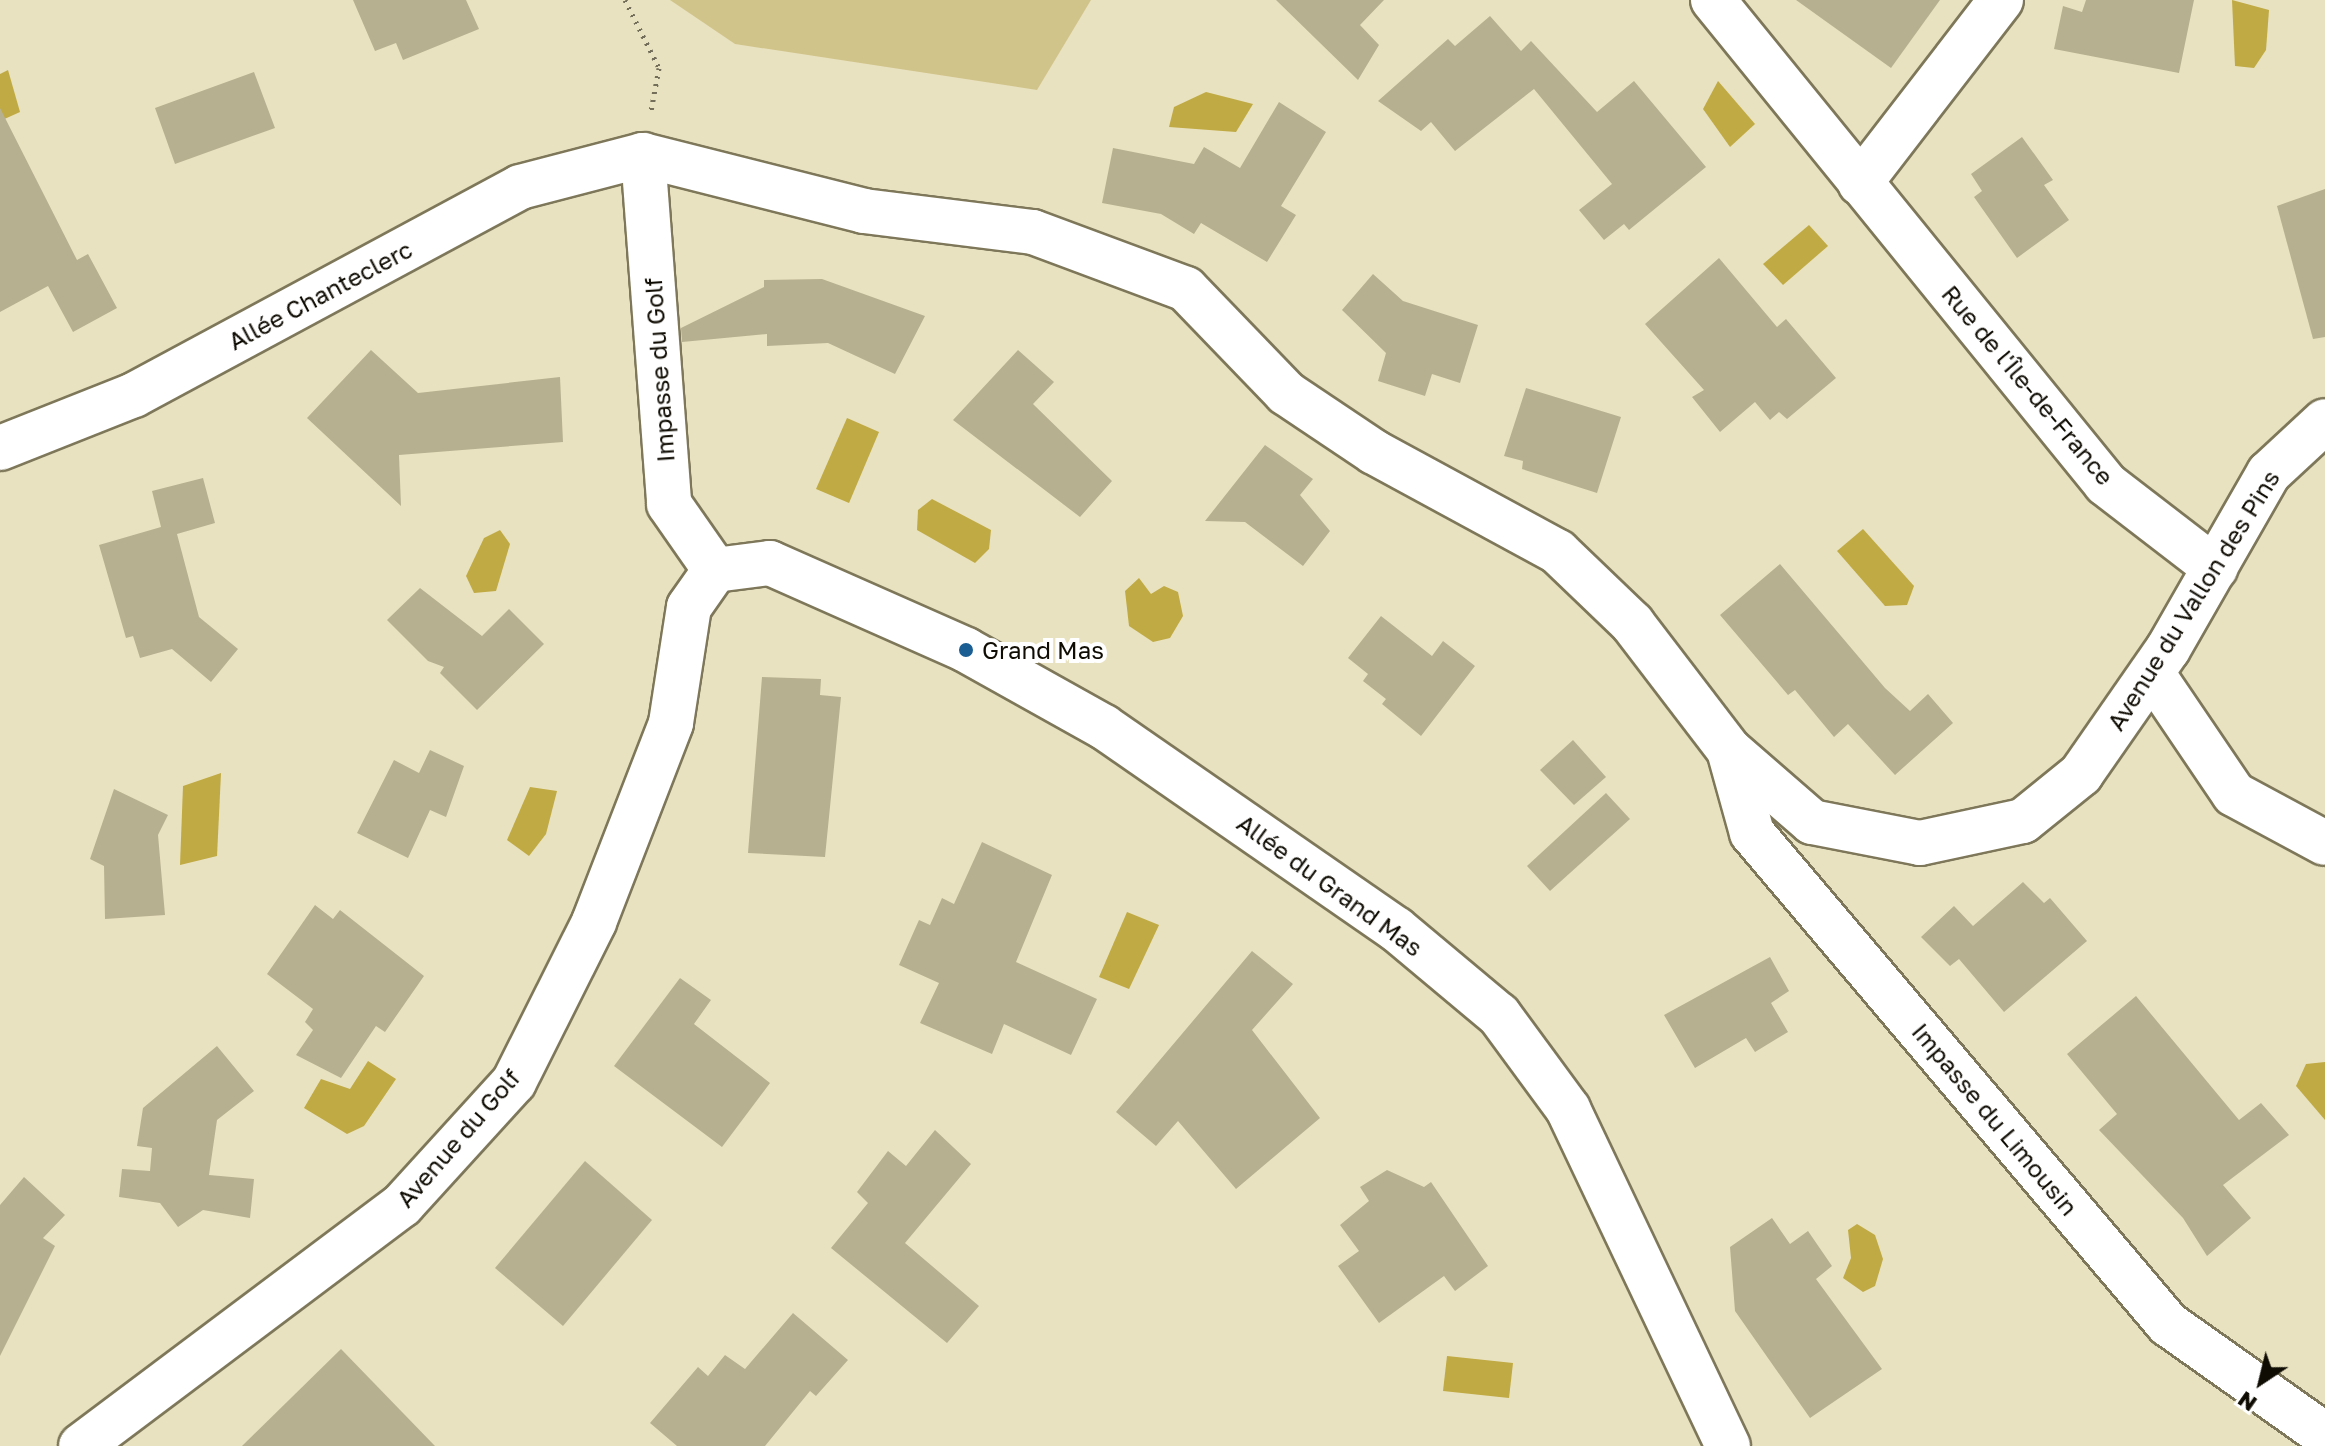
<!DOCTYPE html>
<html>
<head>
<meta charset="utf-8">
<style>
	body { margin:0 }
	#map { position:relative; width:2325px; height:1446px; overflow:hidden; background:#e9e2c0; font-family:"Golos Text",sans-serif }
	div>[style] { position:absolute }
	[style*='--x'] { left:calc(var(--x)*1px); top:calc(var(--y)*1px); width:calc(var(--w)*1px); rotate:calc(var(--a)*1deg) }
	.green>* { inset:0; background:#d1c48b }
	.water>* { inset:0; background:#c0aa43 }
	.building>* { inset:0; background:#b7b090 }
	.path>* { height:5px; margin-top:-2.5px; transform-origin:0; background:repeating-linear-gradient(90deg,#736e5a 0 2px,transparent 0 8px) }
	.roads { filter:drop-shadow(2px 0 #7e7759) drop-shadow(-2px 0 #7e7759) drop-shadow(0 2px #7e7759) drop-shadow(0 -2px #7e7759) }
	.minor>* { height:44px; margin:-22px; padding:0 22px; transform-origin:22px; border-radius:22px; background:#fff }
	.tertiary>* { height:44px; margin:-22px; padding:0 22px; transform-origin:22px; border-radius:22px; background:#fff }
	.dots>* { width:22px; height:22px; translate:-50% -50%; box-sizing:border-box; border:4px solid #fff; border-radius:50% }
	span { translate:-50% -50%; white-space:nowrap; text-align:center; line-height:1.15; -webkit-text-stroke:8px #fff; paint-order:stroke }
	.street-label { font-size:24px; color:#0f0c03 }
	.poi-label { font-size:24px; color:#0f0c03 }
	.left { translate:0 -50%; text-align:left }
	.north { position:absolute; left:2221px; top:1342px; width:80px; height:80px; -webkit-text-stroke:6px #fff; paint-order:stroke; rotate:215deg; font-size:22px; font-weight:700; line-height:32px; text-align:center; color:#0f0c03 }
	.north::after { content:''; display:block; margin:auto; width:28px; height:36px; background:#0f0c03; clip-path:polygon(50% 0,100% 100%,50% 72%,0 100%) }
</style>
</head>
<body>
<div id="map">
	<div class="green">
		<div style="clip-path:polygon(670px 0,1091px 0,1037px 90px,735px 44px)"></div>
	</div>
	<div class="water">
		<div style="clip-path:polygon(2232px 0,2269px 10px,2266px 50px,2254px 68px,2235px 66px)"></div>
		<div style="clip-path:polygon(8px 70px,20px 112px,0 121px,0 74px)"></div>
		<div style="clip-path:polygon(1718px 81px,1755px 124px,1730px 147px,1703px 109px)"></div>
		<div style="clip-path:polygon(1206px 92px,1253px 104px,1236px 132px,1169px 127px,1174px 107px)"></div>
		<div style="clip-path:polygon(1809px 225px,1828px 246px,1783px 285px,1763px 264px)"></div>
		<div style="clip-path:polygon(847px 418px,879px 432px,849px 503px,816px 489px)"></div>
		<div style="clip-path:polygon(932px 499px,991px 530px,989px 549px,975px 563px,917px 530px,918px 510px)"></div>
		<div style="clip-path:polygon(1863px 529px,1914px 586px,1907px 605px,1885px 606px,1837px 551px)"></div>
		<div style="clip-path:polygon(500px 530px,510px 544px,496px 591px,474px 593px,466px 576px,484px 538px)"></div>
		<div style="clip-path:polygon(1139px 578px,1151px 594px,1164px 586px,1178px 592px,1183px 616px,1170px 638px,1153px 642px,1129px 626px,1125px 591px)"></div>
		<div style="clip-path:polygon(221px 773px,217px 856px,180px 865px,183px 786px)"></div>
		<div style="clip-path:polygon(530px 787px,557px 791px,546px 834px,529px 856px,507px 840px)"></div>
		<div style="clip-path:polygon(1127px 912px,1159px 925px,1129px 989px,1099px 977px)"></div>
		<div style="clip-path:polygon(368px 1061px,396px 1079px,364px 1126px,347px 1134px,304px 1108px,321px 1079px,350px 1089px)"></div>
		<div style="clip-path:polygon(2325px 1062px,2325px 1120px,2296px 1086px,2306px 1064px)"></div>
		<div style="clip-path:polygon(1857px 1224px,1875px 1235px,1883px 1259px,1875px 1286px,1863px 1292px,1843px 1278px,1851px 1258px,1848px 1230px)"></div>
		<div style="clip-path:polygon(1447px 1356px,1513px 1363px,1509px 1398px,1443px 1391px)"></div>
	</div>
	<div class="building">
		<div style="clip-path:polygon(353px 0,466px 0,479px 29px,403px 60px,396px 43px,375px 51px)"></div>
		<div style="clip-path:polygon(1276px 0,1384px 0,1360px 25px,1379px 45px,1358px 80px)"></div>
		<div style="clip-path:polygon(1796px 0,1940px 0,1891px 68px)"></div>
		<div style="clip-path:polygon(2086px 0,2194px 0,2179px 73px,2054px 49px,2063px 6px,2082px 12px)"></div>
		<div style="clip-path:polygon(1490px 16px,1521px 51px,1531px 41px,1597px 112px,1634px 81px,1706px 167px,1629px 230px,1624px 224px,1604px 240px,1579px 210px,1612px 184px,1534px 89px,1455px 151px,1431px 122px,1421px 131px,1378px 101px,1448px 39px,1455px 46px)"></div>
		<div style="clip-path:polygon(254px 72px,275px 128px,175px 164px,155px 108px)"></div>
		<div style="clip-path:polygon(1279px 102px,1326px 132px,1281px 206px,1296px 215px,1267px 262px,1201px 223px,1194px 234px,1161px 214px,1102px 203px,1113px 148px,1194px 164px,1204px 147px,1240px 168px)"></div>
		<div style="clip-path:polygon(0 108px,77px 260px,88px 254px,117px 308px,73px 332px,48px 286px,0 312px)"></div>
		<div style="clip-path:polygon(2022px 137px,2053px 180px,2044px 185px,2069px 220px,2017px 258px,1974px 197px,1982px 191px,1971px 174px)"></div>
		<div style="clip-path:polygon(2325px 189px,2325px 337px,2313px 339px,2277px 206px)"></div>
		<div style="clip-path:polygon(1719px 258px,1777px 327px,1786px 319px,1836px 378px,1787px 419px,1779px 412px,1770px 420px,1755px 402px,1720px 432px,1692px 397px,1704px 390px,1645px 324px)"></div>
		<div style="clip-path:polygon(1373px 274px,1403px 301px,1478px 325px,1460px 383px,1432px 374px,1425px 396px,1378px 381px,1386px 353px,1342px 310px)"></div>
		<div style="clip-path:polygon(822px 279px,925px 316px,895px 374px,828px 343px,767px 346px,767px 334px,682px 342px,681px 328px,764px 287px,764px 280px)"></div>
		<div style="clip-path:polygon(371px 350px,418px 393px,560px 377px,563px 442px,399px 455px,401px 506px,307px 418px)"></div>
		<div style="clip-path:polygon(1018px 350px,1054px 382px,1033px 404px,1112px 481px,1080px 517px,953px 420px)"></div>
		<div style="clip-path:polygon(1526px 388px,1621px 417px,1597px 493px,1522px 469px,1523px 461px,1504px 456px)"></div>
		<div style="clip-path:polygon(1265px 445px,1313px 479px,1300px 495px,1330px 531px,1303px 566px,1245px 522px,1205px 521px)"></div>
		<div style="clip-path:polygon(203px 478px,215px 523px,177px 534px,199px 617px,238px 649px,211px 682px,172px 649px,140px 658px,133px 636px,126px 638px,99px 545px,161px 527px,152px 491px)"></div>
		<div style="clip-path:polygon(1780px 564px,1885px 688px,1910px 711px,1928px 694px,1953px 723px,1895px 775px,1848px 724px,1834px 737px,1795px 690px,1788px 695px,1720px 615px)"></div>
		<div style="clip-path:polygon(420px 588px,482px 636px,509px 609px,544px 644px,477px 710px,440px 673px,444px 667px,428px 661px,387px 620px)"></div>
		<div style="clip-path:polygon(1381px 616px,1432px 656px,1443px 641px,1475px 666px,1421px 736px,1382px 704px,1386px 699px,1363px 681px,1368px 674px,1348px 658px)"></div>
		<div style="clip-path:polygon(762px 677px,821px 679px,820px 695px,841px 697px,825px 857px,748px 853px)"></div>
		<div style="clip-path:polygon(1573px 740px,1606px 777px,1574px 805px,1540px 770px)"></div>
		<div style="clip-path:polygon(430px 750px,464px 766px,446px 817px,430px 810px,408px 858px,357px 833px,394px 760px,419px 773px)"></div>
		<div style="clip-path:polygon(114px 789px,168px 815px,158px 835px,165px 915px,105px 919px,104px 866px,90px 859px)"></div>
		<div style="clip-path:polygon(1606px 793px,1630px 819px,1550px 891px,1527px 866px)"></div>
		<div style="clip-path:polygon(982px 842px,1052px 875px,1016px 962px,1097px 999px,1071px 1055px,1004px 1024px,992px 1054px,920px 1023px,939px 983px,899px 965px,919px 920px,930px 925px,942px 898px,954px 904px)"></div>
		<div style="clip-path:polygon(2023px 882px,2044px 903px,2050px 898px,2087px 941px,2004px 1012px,1959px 959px,1950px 966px,1921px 937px,1954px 906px,1973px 926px)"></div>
		<div style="clip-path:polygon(315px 905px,333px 919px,340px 910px,424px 976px,385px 1032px,376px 1026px,341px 1078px,296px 1055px,313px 1030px,305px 1022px,313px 1009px,267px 974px)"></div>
		<div style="clip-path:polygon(1252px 951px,1293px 984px,1252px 1030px,1320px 1118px,1236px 1189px,1178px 1121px,1156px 1146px,1116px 1112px)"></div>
		<div style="clip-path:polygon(1770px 957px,1789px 991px,1771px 1003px,1788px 1032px,1755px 1052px,1746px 1038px,1695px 1068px,1664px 1015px)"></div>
		<div style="clip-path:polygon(680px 978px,711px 1000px,694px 1024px,770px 1083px,722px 1147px,614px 1066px)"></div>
		<div style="clip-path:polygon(2136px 996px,2239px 1120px,2261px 1103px,2289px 1135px,2223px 1185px,2251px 1218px,2207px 1256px,2183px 1218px,2099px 1130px,2117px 1114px,2067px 1054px)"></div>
		<div style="clip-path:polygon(217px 1046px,254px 1091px,217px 1120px,209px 1175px,254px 1179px,250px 1218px,203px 1210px,178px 1227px,160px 1203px,119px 1197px,122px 1169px,150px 1171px,152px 1148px,137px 1146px,143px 1108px)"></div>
		<div style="clip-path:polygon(935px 1130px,971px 1164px,905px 1243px,979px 1306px,947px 1343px,831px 1248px,868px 1203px,857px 1192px,888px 1151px,906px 1166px)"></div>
		<div style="clip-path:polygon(585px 1161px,652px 1220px,563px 1326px,495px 1268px)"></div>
		<div style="clip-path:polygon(1387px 1170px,1424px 1187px,1431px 1182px,1488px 1266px,1455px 1291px,1444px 1276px,1379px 1323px,1338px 1266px,1359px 1251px,1340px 1225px,1369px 1201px,1360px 1187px)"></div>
		<div style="clip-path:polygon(24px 1177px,65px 1215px,43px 1238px,55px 1246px,0 1356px,0 1205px)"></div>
		<div style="clip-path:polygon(1772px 1218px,1790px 1244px,1808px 1231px,1832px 1266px,1816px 1279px,1882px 1369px,1810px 1418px,1735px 1311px,1730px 1247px)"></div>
		<div style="clip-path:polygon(793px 1313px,848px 1360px,816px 1396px,810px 1391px,765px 1446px,677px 1446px,650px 1423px,698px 1367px,708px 1376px,725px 1355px,745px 1369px)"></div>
		<div style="clip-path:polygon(341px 1349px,435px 1446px,242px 1446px)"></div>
	</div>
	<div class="path">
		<div style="--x:625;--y:0;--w:76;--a:63.4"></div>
		<div style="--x:659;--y:68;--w:44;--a:100.5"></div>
	</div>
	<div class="roads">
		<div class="minor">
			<div style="--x:1713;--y:0;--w:623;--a:50.92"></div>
			<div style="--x:2106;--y:484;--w:138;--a:37.6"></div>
			<div style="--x:643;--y:155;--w:350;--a:85.7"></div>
			<div style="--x:669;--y:504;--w:80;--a:55.1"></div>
			<div style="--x:1860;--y:183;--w:231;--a:-52.4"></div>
			<div style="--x:0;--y:448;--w:144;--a:-21.6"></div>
			<div style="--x:134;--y:395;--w:438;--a:-28.3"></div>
			<div style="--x:520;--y:187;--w:127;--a:-14.6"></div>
			<div style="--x:643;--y:155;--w:228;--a:14.2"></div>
			<div style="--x:864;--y:211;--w:170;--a:7.1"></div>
			<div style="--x:1033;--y:232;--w:163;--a:20.4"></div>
			<div style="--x:1186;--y:289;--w:144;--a:46.1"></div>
			<div style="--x:1286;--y:393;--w:106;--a:33.8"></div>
			<div style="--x:1374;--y:452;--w:209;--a:28.5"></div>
			<div style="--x:1558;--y:552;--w:103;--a:43.8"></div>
			<div style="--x:1632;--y:623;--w:160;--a:52.6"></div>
			<div style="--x:1729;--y:750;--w:110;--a:40.9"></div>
			<div style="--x:1812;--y:822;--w:110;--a:11"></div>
			<div style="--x:1920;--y:843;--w:105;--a:-12.1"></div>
			<div style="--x:2023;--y:821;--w:75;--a:-39"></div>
			<div style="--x:2081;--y:774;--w:152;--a:-55.2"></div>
			<div style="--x:2168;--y:649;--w:203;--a:-60.2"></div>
			<div style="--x:2269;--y:473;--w:76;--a:-42.9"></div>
			<div style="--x:2152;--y:673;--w:146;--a:55.9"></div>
			<div style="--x:2234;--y:794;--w:103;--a:28.3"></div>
			<div style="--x:1729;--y:750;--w:86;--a:74.5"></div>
			<div style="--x:1752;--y:833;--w:644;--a:49.73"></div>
			<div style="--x:2168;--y:1324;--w:192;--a:35.3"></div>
		</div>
		<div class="tertiary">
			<div style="--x:81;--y:1446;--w:401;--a:-36.9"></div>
			<div style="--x:402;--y:1205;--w:166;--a:-47.7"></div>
			<div style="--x:514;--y:1082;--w:179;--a:-63.4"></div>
			<div style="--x:594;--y:922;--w:213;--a:-68.8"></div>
			<div style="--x:671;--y:723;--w:117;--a:-81.2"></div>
			<div style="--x:689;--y:607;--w:45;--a:-54.9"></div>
			<div style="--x:715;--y:570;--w:55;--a:-7.3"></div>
			<div style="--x:770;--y:563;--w:214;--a:23.9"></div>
			<div style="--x:966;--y:650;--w:158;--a:29.2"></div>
			<div style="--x:1104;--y:727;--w:355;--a:34.7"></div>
			<div style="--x:1396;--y:929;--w:134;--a:39.9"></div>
			<div style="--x:1499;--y:1015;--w:117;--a:53.7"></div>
			<div style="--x:1568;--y:1109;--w:373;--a:64.6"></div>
		</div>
	</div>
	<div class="dots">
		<div style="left:966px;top:650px;background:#1b5e93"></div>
	</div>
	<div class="street-label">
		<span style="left:320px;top:295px;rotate:-28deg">Allée Chanteclerc</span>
		<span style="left:659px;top:370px;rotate:-94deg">Impasse du Golf</span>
		<span style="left:2028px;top:385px;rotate:50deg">Rue de l'Île-de-France</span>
		<span style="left:2193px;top:600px;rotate:-58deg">Avenue du Vallon des Pins</span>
		<span style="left:1330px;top:885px;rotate:36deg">Allée du Grand Mas</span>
		<span style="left:1995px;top:1119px;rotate:50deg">Impasse du Limousin</span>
		<span style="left:458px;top:1138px;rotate:-49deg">Avenue du Golf</span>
	</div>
	<div class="poi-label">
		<span class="left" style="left:982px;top:650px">Grand Mas</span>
	</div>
	<div class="north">N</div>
</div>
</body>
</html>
